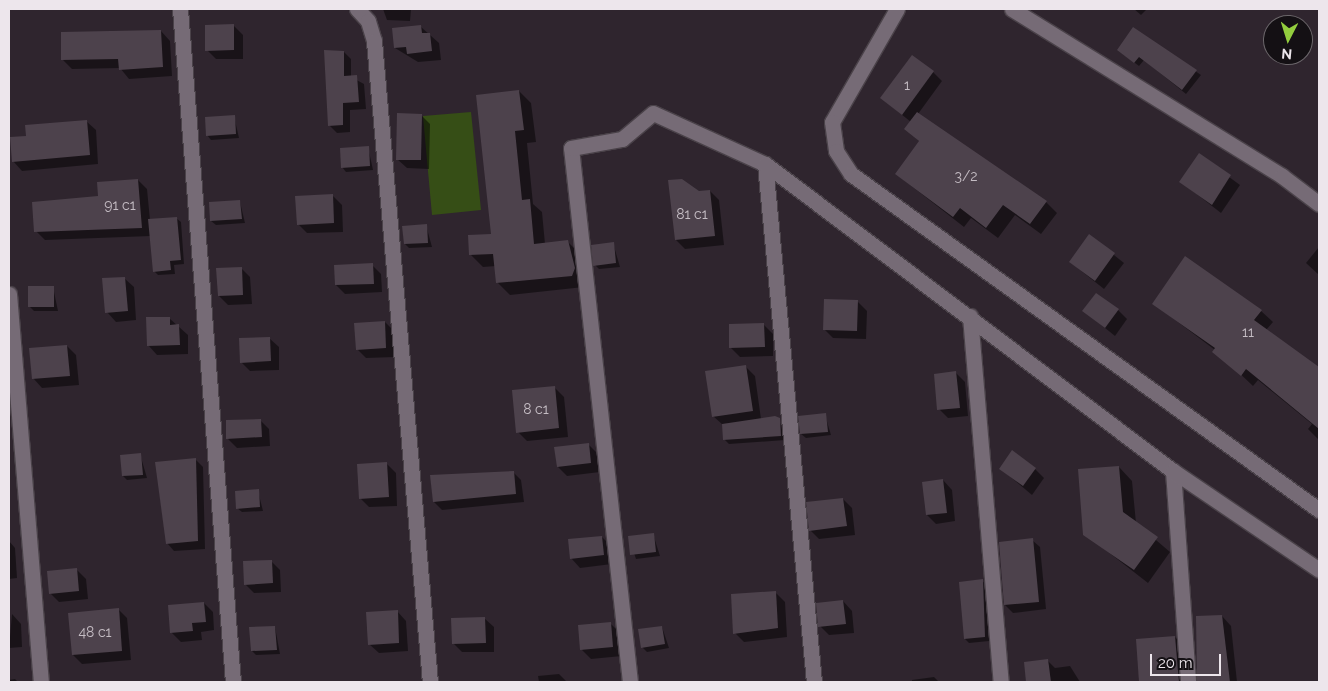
<!DOCTYPE html>
<html>
<head>
<meta charset="utf-8">
<style>
	body { margin:0 }
	#map { position:relative; width:1328px; height:691px; overflow:hidden; background:#2f252e; font-family:Raleway,sans-serif }
	div>[style] { position:absolute }
	[style*='--x'] { left:calc(var(--x)*1px); top:calc(var(--y)*1px); width:calc(var(--w)*1px); rotate:calc(var(--a)*1deg) }
	.green>* { inset:0; background:#364e16 }
	.shadow>* { inset:0; background:#0007 }
	.building>* { inset:0; background:#4d424c }
	.roads { filter:drop-shadow(1px 0 #4a4249) drop-shadow(-1px 0 #4a4249) drop-shadow(0 1px #4a4249) drop-shadow(0 -1px #4a4249) }
	.minor>* { height:15px; margin:-7.5px; padding:0 7.5px; transform-origin:7.5px; border-radius:7.5px; background:#766b76 }
	span { translate:-50% -50%; white-space:nowrap; text-align:center; line-height:1.15; -webkit-text-stroke:5px #141014; paint-order:stroke }
	.number-label { font-size:14px; color:#c5bdc4 }
	.number-label span { -webkit-text-stroke-width:0 }
	.frame { position:absolute; inset:0; border:10px solid #ede6ec; pointer-events:none }
	.north { position:absolute; left:1263px; top:15px; width:50px; height:50px; box-sizing:border-box; background:#141014; border:1px solid #6b666a; border-radius:50%; rotate:185deg; font-size:14px; font-weight:700; line-height:20px; text-align:center; color:#ede6ec }
	.north::after { content:''; display:block; margin:auto; width:18px; height:22px; background:#93cd3e; clip-path:polygon(50% 0,100% 100%,50% 72%,0 100%) }
	.scale { position:absolute; left:1150px; top:654px; width:71px; height:22px; box-sizing:border-box; border:2px solid #ede6ec; border-top:0; padding-left:6px; font-size:15px; line-height:18px; white-space:nowrap; color:#ede6ec; -webkit-text-stroke:4px #141014; paint-order:stroke }
</style>
</head>
<body>
<div id="map">
	<div class="green">
		<div style="clip-path:polygon(471px 112px,481px 210px,432px 215px,423px 116px)"></div>
	</div>
	<div class="shadow">
		<div style="clip-path:polygon(383px 9px,411px 9px,410px 21px,387px 20px)"></div>
		<div style="clip-path:polygon(1134px 9px,1147px 9px,1141px 15px)"></div>
		<div style="clip-path:polygon(233px 25px,243px 35px,243px 59px,216px 59px,207px 50px)"></div>
		<div style="clip-path:polygon(421px 27px,439px 43px,441px 60px,418px 62px,395px 48px)"></div>
		<div style="clip-path:polygon(1134px 29px,1201px 75px,1186px 94px,1144px 60px,1139px 66px,1118px 50px)"></div>
		<div style="clip-path:polygon(161px 31px,170px 41px,172px 76px,129px 79px,120px 68px,72px 69px,63px 60px)"></div>
		<div style="clip-path:polygon(344px 52px,351px 59px,351px 77px,364px 84px,366px 109px,350px 110px,350px 132px,337px 133px,329px 125px)"></div>
		<div style="clip-path:polygon(933px 72px,942px 81px,918px 114px,1046px 202px,1057px 213px,1041px 234px,1015px 215px,998px 238px,971px 218px,964px 227px,896px 174px,920px 142px,906px 129px,911px 122px,881px 98px)"></div>
		<div style="clip-path:polygon(519px 91px,531px 103px,536px 142px,527px 143px,533px 204px,542px 212px,545px 244px,568px 242px,580px 254px,584px 287px,510px 295px,498px 283px,496px 266px,483px 267px,471px 255px,492px 235px)"></div>
		<div style="clip-path:polygon(421px 115px,430px 124px,429px 169px,407px 168px,397px 159px)"></div>
		<div style="clip-path:polygon(234px 116px,239px 138px,211px 140px,207px 135px)"></div>
		<div style="clip-path:polygon(86px 121px,96px 130px,98px 164px,22px 171px,13px 161px,28px 137px)"></div>
		<div style="clip-path:polygon(368px 147px,373px 170px,346px 172px,342px 167px)"></div>
		<div style="clip-path:polygon(1199px 155px,1240px 185px,1221px 213px,1181px 182px)"></div>
		<div style="clip-path:polygon(138px 180px,147px 189px,150px 220px,176px 218px,181px 222px,184px 264px,174px 265px,175px 274px,158px 275px,154px 271px,151px 236px,45px 240px,36px 231px)"></div>
		<div style="clip-path:polygon(710px 191px,719px 200px,724px 245px,685px 249px,676px 240px,699px 192px)"></div>
		<div style="clip-path:polygon(333px 196px,342px 205px,343px 232px,307px 233px,298px 224px)"></div>
		<div style="clip-path:polygon(240px 202px,245px 223px,216px 225px,211px 221px)"></div>
		<div style="clip-path:polygon(426px 225px,432px 247px,409px 248px,405px 244px)"></div>
		<div style="clip-path:polygon(1090px 236px,1124px 263px,1104px 289px,1070px 262px)"></div>
		<div style="clip-path:polygon(613px 243px,620px 267px,599px 269px,595px 265px)"></div>
		<div style="clip-path:polygon(1319px 247px,1319px 275px,1306px 263px)"></div>
		<div style="clip-path:polygon(1186px 258px,1261px 311px,1273px 322px,1266px 330px,1319px 369px,1319px 440px,1308px 429px,1312px 424px,1258px 380px,1253px 386px,1215px 350px,1154px 304px)"></div>
		<div style="clip-path:polygon(372px 265px,381px 274px,382px 292px,345px 294px,336px 285px)"></div>
		<div style="clip-path:polygon(241px 268px,250px 277px,252px 304px,228px 305px,219px 296px)"></div>
		<div style="clip-path:polygon(124px 278px,134px 287px,136px 320px,116px 322px,107px 312px)"></div>
		<div style="clip-path:polygon(53px 287px,58px 311px,34px 311px,30px 307px)"></div>
		<div style="clip-path:polygon(857px 301px,867px 311px,866px 339px,833px 338px,824px 329px)"></div>
		<div style="clip-path:polygon(1118px 310px,1127px 319px,1115px 336px,1084px 311px)"></div>
		<div style="clip-path:polygon(169px 318px,188px 335px,188px 354px,157px 355px,148px 345px)"></div>
		<div style="clip-path:polygon(385px 322px,394px 331px,395px 357px,366px 358px,357px 349px)"></div>
		<div style="clip-path:polygon(764px 325px,773px 334px,773px 356px,740px 357px,731px 348px)"></div>
		<div style="clip-path:polygon(269px 338px,279px 347px,279px 370px,250px 371px,241px 362px)"></div>
		<div style="clip-path:polygon(67px 346px,76px 355px,79px 385px,42px 388px,33px 378px)"></div>
		<div style="clip-path:polygon(746px 367px,755px 376px,761px 419px,779px 419px,785px 440px,729px 444px,724px 439px,723px 425px,713px 416px)"></div>
		<div style="clip-path:polygon(956px 373px,965px 382px,968px 416px,948px 418px,939px 409px)"></div>
		<div style="clip-path:polygon(554px 387px,564px 397px,568px 437px,527px 441px,518px 432px)"></div>
		<div style="clip-path:polygon(825px 415px,831px 435px,806px 438px,801px 434px)"></div>
		<div style="clip-path:polygon(260px 420px,269px 429px,270px 446px,237px 448px,228px 439px)"></div>
		<div style="clip-path:polygon(589px 445px,598px 454px,600px 472px,567px 476px,558px 467px)"></div>
		<div style="clip-path:polygon(140px 454px,147px 478px,127px 480px,123px 476px)"></div>
		<div style="clip-path:polygon(196px 460px,203px 467px,205px 549px,174px 551px,167px 543px)"></div>
		<div style="clip-path:polygon(387px 464px,396px 473px,397px 506px,369px 507px,360px 498px)"></div>
		<div style="clip-path:polygon(1119px 467px,1132px 481px,1136px 523px,1170px 552px,1148px 583px,1085px 534px)"></div>
		<div style="clip-path:polygon(1001px 469px,1035px 469px,1044px 478px,1032px 495px)"></div>
		<div style="clip-path:polygon(513px 472px,521px 480px,524px 502px,442px 510px,434px 502px)"></div>
		<div style="clip-path:polygon(943px 480px,952px 490px,955px 521px,936px 524px,927px 515px)"></div>
		<div style="clip-path:polygon(258px 491px,263px 511px,242px 512px,237px 508px)"></div>
		<div style="clip-path:polygon(843px 499px,852px 508px,855px 535px,819px 539px,810px 530px)"></div>
		<div style="clip-path:polygon(653px 534px,660px 556px,636px 559px,629px 538px)"></div>
		<div style="clip-path:polygon(602px 537px,611px 546px,612px 564px,580px 568px,571px 558px)"></div>
		<div style="clip-path:polygon(1032px 540px,1040px 547px,1046px 609px,1013px 613px,1005px 605px)"></div>
		<div style="clip-path:polygon(9px 541px,15px 548px,17px 578px,9px 579px)"></div>
		<div style="clip-path:polygon(271px 561px,280px 570px,281px 592px,254px 593px,245px 584px)"></div>
		<div style="clip-path:polygon(77px 570px,86px 579px,88px 599px,59px 602px,50px 593px)"></div>
		<div style="clip-path:polygon(982px 581px,987px 585px,989px 641px,969px 643px,965px 639px)"></div>
		<div style="clip-path:polygon(776px 593px,785px 602px,787px 637px,744px 642px,735px 633px)"></div>
		<div style="clip-path:polygon(843px 601px,852px 611px,854px 633px,829px 635px,820px 626px)"></div>
		<div style="clip-path:polygon(204px 603px,213px 612px,214px 630px,201px 632px,202px 640px,181px 642px,171px 632px)"></div>
		<div style="clip-path:polygon(118px 609px,127px 618px,131px 660px,82px 664px,73px 655px)"></div>
		<div style="clip-path:polygon(397px 611px,406px 621px,408px 651px,379px 653px,369px 644px)"></div>
		<div style="clip-path:polygon(12px 614px,21px 624px,22px 647px,9px 648px)"></div>
		<div style="clip-path:polygon(1222px 616px,1231px 626px,1237px 682px,1202px 682px,1197px 618px)"></div>
		<div style="clip-path:polygon(484px 618px,494px 627px,494px 652px,462px 652px,453px 643px)"></div>
		<div style="clip-path:polygon(610px 623px,619px 632px,622px 656px,591px 659px,582px 650px)"></div>
		<div style="clip-path:polygon(275px 627px,280px 654px,256px 655px,252px 651px)"></div>
		<div style="clip-path:polygon(662px 627px,669px 648px,647px 652px,642px 647px)"></div>
		<div style="clip-path:polygon(1175px 637px,1184px 646px,1187px 682px,1141px 682px,1137px 640px)"></div>
		<div style="clip-path:polygon(1048px 661px,1055px 668px,1070px 666px,1080px 682px,1028px 682px,1026px 663px)"></div>
		<div style="clip-path:polygon(559px 674px,567px 682px,539px 682px,538px 676px)"></div>
		<div style="clip-path:polygon(934px 677px,939px 682px,912px 682px,912px 680px)"></div>
		<div style="clip-path:polygon(15px 679px,18px 682px,9px 682px,9px 680px)"></div>
	</div>
	<div class="building">
		<div style="clip-path:polygon(234px 24px,234px 50px,205px 51px,205px 25px)"></div>
		<div style="clip-path:polygon(421px 25px,422px 33px,430px 33px,432px 51px,407px 54px,406px 47px,394px 48px,392px 28px)"></div>
		<div style="clip-path:polygon(1133px 27px,1197px 70px,1182px 90px,1139px 57px,1134px 63px,1117px 50px)"></div>
		<div style="clip-path:polygon(161px 30px,163px 67px,119px 70px,118px 59px,61px 60px,61px 32px)"></div>
		<div style="clip-path:polygon(324px 50px,344px 51px,344px 76px,357px 75px,359px 102px,343px 103px,343px 125px,328px 126px)"></div>
		<div style="clip-path:polygon(912px 55px,934px 71px,902px 115px,880px 98px)"></div>
		<div style="clip-path:polygon(519px 90px,524px 130px,515px 131px,522px 200px,530px 199px,534px 244px,568px 240px,575px 268px,572px 276px,496px 283px,493px 254px,469px 255px,468px 235px,491px 234px,476px 95px)"></div>
		<div style="clip-path:polygon(917px 112px,1047px 201px,1030px 224px,1003px 205px,986px 228px,960px 208px,953px 217px,895px 174px,919px 141px,904px 129px)"></div>
		<div style="clip-path:polygon(397px 113px,422px 114px,421px 160px,396px 160px)"></div>
		<div style="clip-path:polygon(235px 115px,236px 134px,206px 136px,205px 117px)"></div>
		<div style="clip-path:polygon(87px 120px,90px 155px,12px 162px,10px 137px,26px 136px,25px 125px)"></div>
		<div style="clip-path:polygon(369px 146px,370px 166px,341px 168px,340px 148px)"></div>
		<div style="clip-path:polygon(1199px 153px,1231px 175px,1212px 205px,1179px 182px)"></div>
		<div style="clip-path:polygon(138px 179px,142px 228px,34px 232px,32px 202px,98px 196px,97px 182px)"></div>
		<div style="clip-path:polygon(682px 179px,699px 191px,710px 190px,715px 236px,675px 240px,668px 180px)"></div>
		<div style="clip-path:polygon(333px 194px,334px 223px,297px 225px,295px 196px)"></div>
		<div style="clip-path:polygon(240px 200px,242px 219px,210px 221px,209px 202px)"></div>
		<div style="clip-path:polygon(177px 217px,181px 260px,170px 261px,171px 270px,153px 272px,148px 219px)"></div>
		<div style="clip-path:polygon(427px 224px,428px 243px,404px 244px,402px 226px)"></div>
		<div style="clip-path:polygon(1089px 234px,1115px 253px,1095px 281px,1069px 262px)"></div>
		<div style="clip-path:polygon(614px 242px,616px 263px,593px 266px,591px 245px)"></div>
		<div style="clip-path:polygon(1185px 256px,1262px 310px,1254px 320px,1319px 367px,1319px 429px,1246px 369px,1241px 376px,1212px 352px,1215px 348px,1152px 304px)"></div>
		<div style="clip-path:polygon(373px 263px,374px 284px,335px 285px,334px 265px)"></div>
		<div style="clip-path:polygon(242px 267px,243px 295px,218px 296px,216px 268px)"></div>
		<div style="clip-path:polygon(125px 277px,128px 311px,105px 313px,102px 278px)"></div>
		<div style="clip-path:polygon(28px 286px,54px 286px,54px 307px,28px 307px)"></div>
		<div style="clip-path:polygon(1096px 293px,1119px 309px,1105px 328px,1082px 311px)"></div>
		<div style="clip-path:polygon(824px 299px,858px 300px,857px 331px,823px 330px)"></div>
		<div style="clip-path:polygon(146px 317px,170px 317px,170px 325px,179px 324px,180px 345px,147px 346px)"></div>
		<div style="clip-path:polygon(385px 321px,386px 348px,356px 350px,354px 323px)"></div>
		<div style="clip-path:polygon(764px 323px,765px 347px,729px 348px,729px 324px)"></div>
		<div style="clip-path:polygon(270px 337px,271px 361px,240px 363px,239px 338px)"></div>
		<div style="clip-path:polygon(67px 345px,70px 376px,32px 379px,29px 348px)"></div>
		<div style="clip-path:polygon(746px 365px,753px 411px,712px 417px,705px 371px)"></div>
		<div style="clip-path:polygon(956px 371px,960px 408px,937px 410px,934px 374px)"></div>
		<div style="clip-path:polygon(555px 386px,559px 428px,516px 433px,512px 390px)"></div>
		<div style="clip-path:polygon(826px 413px,828px 432px,800px 434px,798px 416px)"></div>
		<div style="clip-path:polygon(775px 416px,780px 418px,781px 436px,723px 440px,722px 424px)"></div>
		<div style="clip-path:polygon(261px 419px,262px 437px,226px 439px,226px 420px)"></div>
		<div style="clip-path:polygon(589px 443px,591px 463px,557px 467px,554px 447px)"></div>
		<div style="clip-path:polygon(1012px 450px,1036px 468px,1023px 486px,999px 469px)"></div>
		<div style="clip-path:polygon(141px 453px,143px 475px,122px 476px,120px 455px)"></div>
		<div style="clip-path:polygon(196px 458px,198px 541px,166px 544px,155px 462px)"></div>
		<div style="clip-path:polygon(387px 462px,389px 497px,359px 499px,357px 464px)"></div>
		<div style="clip-path:polygon(1119px 466px,1123px 512px,1158px 537px,1134px 570px,1083px 535px,1078px 469px)"></div>
		<div style="clip-path:polygon(514px 471px,516px 494px,433px 502px,430px 475px)"></div>
		<div style="clip-path:polygon(943px 479px,947px 513px,926px 515px,922px 482px)"></div>
		<div style="clip-path:polygon(259px 489px,260px 507px,236px 509px,235px 491px)"></div>
		<div style="clip-path:polygon(843px 498px,847px 526px,809px 531px,806px 502px)"></div>
		<div style="clip-path:polygon(654px 533px,656px 552px,630px 555px,628px 536px)"></div>
		<div style="clip-path:polygon(602px 536px,604px 555px,570px 559px,568px 539px)"></div>
		<div style="clip-path:polygon(1033px 538px,1039px 602px,1004px 605px,999px 542px)"></div>
		<div style="clip-path:polygon(272px 560px,273px 583px,244px 585px,243px 561px)"></div>
		<div style="clip-path:polygon(77px 568px,79px 591px,49px 594px,47px 571px)"></div>
		<div style="clip-path:polygon(983px 579px,985px 637px,964px 639px,959px 582px)"></div>
		<div style="clip-path:polygon(776px 591px,778px 628px,733px 634px,731px 594px)"></div>
		<div style="clip-path:polygon(843px 600px,846px 624px,818px 627px,816px 603px)"></div>
		<div style="clip-path:polygon(204px 602px,206px 622px,192px 623px,193px 631px,170px 633px,168px 605px)"></div>
		<div style="clip-path:polygon(119px 608px,122px 651px,72px 655px,68px 613px)"></div>
		<div style="clip-path:polygon(398px 610px,399px 643px,368px 645px,366px 612px)"></div>
		<div style="clip-path:polygon(1222px 615px,1230px 682px,1197px 682px,1196px 616px)"></div>
		<div style="clip-path:polygon(485px 617px,486px 643px,452px 644px,451px 618px)"></div>
		<div style="clip-path:polygon(611px 622px,613px 647px,580px 650px,578px 625px)"></div>
		<div style="clip-path:polygon(275px 626px,277px 650px,251px 651px,249px 627px)"></div>
		<div style="clip-path:polygon(662px 626px,665px 644px,641px 648px,638px 629px)"></div>
		<div style="clip-path:polygon(1175px 636px,1179px 682px,1139px 682px,1136px 639px)"></div>
		<div style="clip-path:polygon(1048px 659px,1051px 682px,1026px 682px,1024px 662px)"></div>
	</div>
	<div class="roads">
		<div class="minor">
			<div style="--x:180;--y:9;--w:675;--a:85.5"></div>
			<div style="--x:357;--y:9;--w:16;--a:47"></div>
			<div style="--x:368;--y:21;--w:21;--a:73"></div>
			<div style="--x:374;--y:41;--w:643;--a:85.01"></div>
			<div style="--x:897;--y:9;--w:130;--a:119.9"></div>
			<div style="--x:832;--y:122;--w:29;--a:82"></div>
			<div style="--x:836;--y:151;--w:27;--a:57"></div>
			<div style="--x:851;--y:174;--w:576;--a:35.68"></div>
			<div style="--x:1012;--y:9;--w:317;--a:31.7"></div>
			<div style="--x:1282;--y:176;--w:46;--a:37.1"></div>
			<div style="--x:765;--y:164;--w:520;--a:84.6"></div>
			<div style="--x:9;--y:294;--w:389;--a:85.3"></div>
			<div style="--x:970;--y:316;--w:367;--a:85.2"></div>
			<div style="--x:1173;--y:471;--w:212;--a:85.9"></div>
			<div style="--x:630;--y:682;--w:537;--a:-96.3"></div>
			<div style="--x:571;--y:148;--w:52;--a:-10"></div>
			<div style="--x:622;--y:139;--w:40;--a:-40"></div>
			<div style="--x:653;--y:113;--w:123;--a:24.5"></div>
			<div style="--x:765;--y:164;--w:511;--a:36.96"></div>
			<div style="--x:1173;--y:471;--w:176;--a:34.1"></div>
		</div>
	</div>
	<div class="number-label">
		<span style="left:907px;top:85px">1</span>
		<span style="left:966px;top:176px">3/2</span>
		<span style="left:120px;top:205px">91 с1</span>
		<span style="left:692px;top:214px">81 с1</span>
		<span style="left:1248px;top:332px">11</span>
		<span style="left:536px;top:409px">8 с1</span>
		<span style="left:95px;top:632px">48 с1</span>
	</div>
	<div class="frame"></div>
	<div class="north">N</div>
	<div class="scale">20 m</div>
</div>
</body>
</html>
